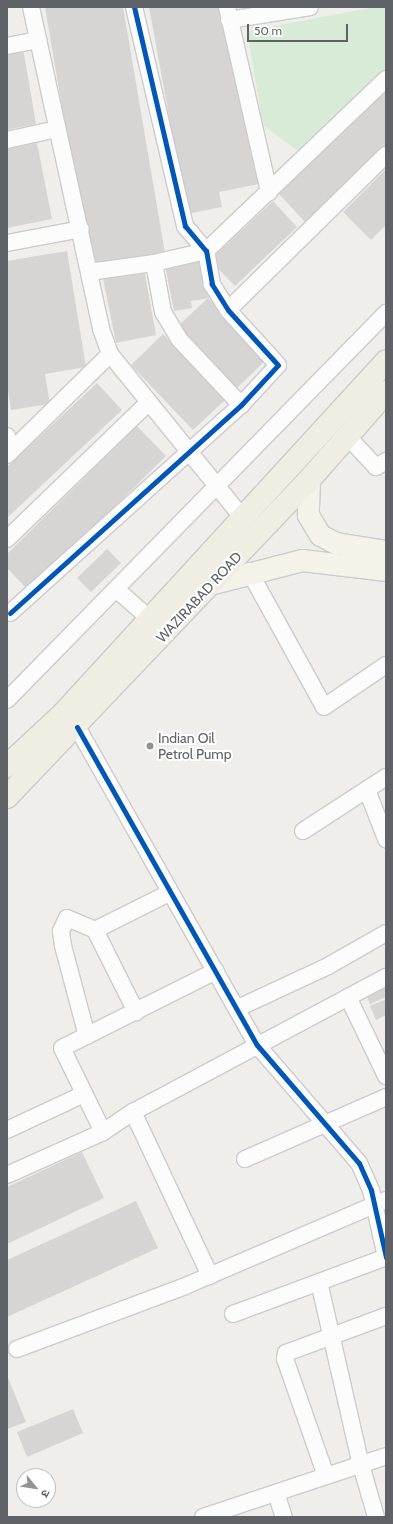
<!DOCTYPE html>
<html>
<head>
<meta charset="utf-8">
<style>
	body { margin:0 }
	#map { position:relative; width:393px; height:1524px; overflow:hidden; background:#efeeea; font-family:Cabin,"Noto Sans Devanagari",sans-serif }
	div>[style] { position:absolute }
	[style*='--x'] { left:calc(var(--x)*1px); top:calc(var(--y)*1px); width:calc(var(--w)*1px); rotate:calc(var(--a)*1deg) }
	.green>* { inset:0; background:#d8ebd6 }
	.building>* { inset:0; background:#d6d5d3 }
	.roads { filter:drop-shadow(1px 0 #cbcccc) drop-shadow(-1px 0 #cbcccc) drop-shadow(0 1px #cbcccc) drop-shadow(0 -1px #cbcccc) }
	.minor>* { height:16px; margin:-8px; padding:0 8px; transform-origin:8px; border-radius:8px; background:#fdfcfc }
	.major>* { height:21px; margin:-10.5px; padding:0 10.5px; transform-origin:10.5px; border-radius:10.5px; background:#f4f2e9 }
	.highway>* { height:22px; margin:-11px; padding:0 11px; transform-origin:11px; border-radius:11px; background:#f0ede3 }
	.cycleway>* { height:5px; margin:-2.5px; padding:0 2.5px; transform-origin:2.5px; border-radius:2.5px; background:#0057b8 }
	.dots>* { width:11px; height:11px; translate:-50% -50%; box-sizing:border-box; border:2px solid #fff; border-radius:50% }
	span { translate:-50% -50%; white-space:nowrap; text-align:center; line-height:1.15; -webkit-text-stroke:4px #fff; paint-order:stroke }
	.street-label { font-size:14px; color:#5f6368 }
	.poi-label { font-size:14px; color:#5f6368 }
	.left { translate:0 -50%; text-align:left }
	.frame { position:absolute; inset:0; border:8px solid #5f6368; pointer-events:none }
	.north { position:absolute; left:16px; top:1468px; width:40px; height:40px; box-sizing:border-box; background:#fff; border:1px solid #bfc1c3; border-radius:50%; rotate:120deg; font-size:11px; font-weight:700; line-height:16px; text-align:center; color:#5f6368 }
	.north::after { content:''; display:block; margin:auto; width:14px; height:18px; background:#919496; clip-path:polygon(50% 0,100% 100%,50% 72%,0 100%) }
	.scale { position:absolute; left:247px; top:24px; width:101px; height:18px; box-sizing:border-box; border:2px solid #5f6368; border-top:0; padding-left:5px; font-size:12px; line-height:14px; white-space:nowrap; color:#5f6368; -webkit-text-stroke:3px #fff; paint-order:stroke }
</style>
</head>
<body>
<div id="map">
	<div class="green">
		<div style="clip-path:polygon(375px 7px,386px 7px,386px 71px,299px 152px,263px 125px,247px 31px)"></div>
	</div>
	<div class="building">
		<div style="clip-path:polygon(45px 7px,123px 7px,165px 253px,89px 266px)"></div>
		<div style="clip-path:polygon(149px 7px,225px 7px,259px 184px,219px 192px,222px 207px,187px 214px)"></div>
		<div style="clip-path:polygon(23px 48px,36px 124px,7px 130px,7px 51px)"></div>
		<div style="clip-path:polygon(386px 89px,386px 146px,306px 223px,278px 193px)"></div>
		<div style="clip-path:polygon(37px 143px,52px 219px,7px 228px,7px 149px)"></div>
		<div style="clip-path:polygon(386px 169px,386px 225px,371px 240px,343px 212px)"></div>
		<div style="clip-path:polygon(273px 201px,297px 227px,235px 286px,210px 260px)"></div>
		<div style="clip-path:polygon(67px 251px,86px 367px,45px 374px,50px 404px,11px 410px,7px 385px,7px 261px)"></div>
		<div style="clip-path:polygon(201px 260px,209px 298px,191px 301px,192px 308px,174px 311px,165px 266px)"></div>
		<div style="clip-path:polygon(144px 269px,156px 335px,116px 343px,103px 278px)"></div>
		<div style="clip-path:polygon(208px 298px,266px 360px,237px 388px,178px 326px)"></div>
		<div style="clip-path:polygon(163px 334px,225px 400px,193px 430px,131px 365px)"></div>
		<div style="clip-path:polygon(97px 383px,122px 410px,7px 518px,7px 467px)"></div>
		<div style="clip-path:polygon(137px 426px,166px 456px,29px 591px,7px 568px,7px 554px)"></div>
		<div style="clip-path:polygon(107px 549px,121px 563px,91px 592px,77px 578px)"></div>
		<div style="clip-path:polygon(386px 980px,386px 997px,370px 1004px,364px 990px)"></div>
		<div style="clip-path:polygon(386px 999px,386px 1015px,376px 1020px,370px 1006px)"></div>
		<div style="clip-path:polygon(82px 1152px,104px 1198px,7px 1244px,7px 1187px)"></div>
		<div style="clip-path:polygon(136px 1201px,158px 1248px,7px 1317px,7px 1260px)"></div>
		<div style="clip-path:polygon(7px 1375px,26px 1422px,7px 1429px)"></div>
		<div style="clip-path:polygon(73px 1409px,83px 1433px,27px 1457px,17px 1432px)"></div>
	</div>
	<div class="roads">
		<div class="minor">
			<div style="--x:31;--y:7;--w:330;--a:77.7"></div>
			<div style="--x:101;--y:329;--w:27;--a:70"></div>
			<div style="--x:110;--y:354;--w:211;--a:51"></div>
			<div style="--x:227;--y:7;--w:190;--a:77.2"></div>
			<div style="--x:229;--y:20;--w:82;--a:-9.1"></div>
			<div style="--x:7;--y:46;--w:32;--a:-11"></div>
			<div style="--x:7;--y:140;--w:51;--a:-12.4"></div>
			<div style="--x:7;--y:243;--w:75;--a:-10.7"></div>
			<div style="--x:154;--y:263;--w:50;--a:79.6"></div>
			<div style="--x:163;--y:312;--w:31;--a:59"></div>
			<div style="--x:179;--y:339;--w:91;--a:46.8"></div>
			<div style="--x:89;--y:272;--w:66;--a:-7.9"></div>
			<div style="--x:154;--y:263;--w:53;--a:-13"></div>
			<div style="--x:206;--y:251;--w:249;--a:-43.7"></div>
			<div style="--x:228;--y:310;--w:221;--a:-44.5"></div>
			<div style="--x:7;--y:436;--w:16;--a:83"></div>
			<div style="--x:349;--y:438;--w:40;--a:47"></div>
			<div style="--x:376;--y:467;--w:12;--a:-31"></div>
			<div style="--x:7;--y:455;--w:144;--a:-44.4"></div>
			<div style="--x:7;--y:539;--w:197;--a:-44"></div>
			<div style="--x:249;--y:571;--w:155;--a:61.1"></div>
			<div style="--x:324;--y:707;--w:75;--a:-34.1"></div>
			<div style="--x:117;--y:590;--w:44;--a:41.3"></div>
			<div style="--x:10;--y:613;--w:311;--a:-42"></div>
			<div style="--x:241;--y:405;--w:54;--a:-47.2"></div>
			<div style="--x:278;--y:365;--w:74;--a:-132.3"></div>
			<div style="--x:228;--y:310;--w:31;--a:-122"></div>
			<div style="--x:212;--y:284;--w:34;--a:-100"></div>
			<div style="--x:206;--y:251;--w:33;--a:-130"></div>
			<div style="--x:185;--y:226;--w:225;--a:-103.1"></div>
			<div style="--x:7;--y:700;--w:542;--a:-45.6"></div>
			<div style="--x:77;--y:727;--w:365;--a:60.5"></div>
			<div style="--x:257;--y:1045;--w:156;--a:49.2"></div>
			<div style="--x:359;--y:1163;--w:30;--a:66"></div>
			<div style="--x:371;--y:1190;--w:69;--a:77.4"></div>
			<div style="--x:367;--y:790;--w:53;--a:68.8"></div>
			<div style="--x:303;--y:831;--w:99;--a:-33"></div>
			<div style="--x:95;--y:930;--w:83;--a:-26.6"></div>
			<div style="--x:348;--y:997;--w:88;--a:64.3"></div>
			<div style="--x:238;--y:1008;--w:99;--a:-25"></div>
			<div style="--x:328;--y:966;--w:67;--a:-29.6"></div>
			<div style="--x:87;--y:1036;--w:93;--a:-104.9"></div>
			<div style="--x:63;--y:946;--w:15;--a:-98"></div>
			<div style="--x:61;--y:931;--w:14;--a:-65"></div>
			<div style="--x:67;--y:918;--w:30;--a:23"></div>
			<div style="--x:95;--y:930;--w:92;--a:63.4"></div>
			<div style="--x:133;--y:1112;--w:181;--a:64.8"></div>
			<div style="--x:7;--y:1130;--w:85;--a:-25.1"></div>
			<div style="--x:103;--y:1132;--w:93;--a:-116"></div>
			<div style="--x:62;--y:1048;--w:172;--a:-26.6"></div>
			<div style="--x:245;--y:1159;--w:154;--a:-23.7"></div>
			<div style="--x:7;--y:1175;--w:105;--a:-24.1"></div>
			<div style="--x:103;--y:1132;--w:36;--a:-34"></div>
			<div style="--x:133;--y:1112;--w:287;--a:-28.1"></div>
			<div style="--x:319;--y:1282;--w:188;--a:77.1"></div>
			<div style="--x:361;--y:1465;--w:54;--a:73.9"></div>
			<div style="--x:233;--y:1314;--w:163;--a:-20.4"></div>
			<div style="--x:17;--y:1349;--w:177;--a:-20.5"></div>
			<div style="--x:183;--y:1287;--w:221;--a:-23.2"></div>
			<div style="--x:326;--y:1476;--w:124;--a:-109.3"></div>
			<div style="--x:285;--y:1359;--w:6;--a:-81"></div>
			<div style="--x:286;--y:1353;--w:107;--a:-20.3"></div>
			<div style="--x:276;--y:1493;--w:25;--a:72"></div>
			<div style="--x:203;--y:1517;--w:193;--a:-18.4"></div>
		</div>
		<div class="major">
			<div style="--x:309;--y:480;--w:35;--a:92"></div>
			<div style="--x:308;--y:515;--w:23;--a:59"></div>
			<div style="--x:320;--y:535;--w:18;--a:27"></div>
			<div style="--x:336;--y:543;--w:51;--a:9.1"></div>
			<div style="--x:213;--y:583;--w:92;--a:-14.5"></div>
			<div style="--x:302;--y:560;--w:85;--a:6.8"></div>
		</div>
		<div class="highway">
			<div style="--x:7;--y:766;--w:76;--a:-42.9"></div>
			<div style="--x:63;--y:714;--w:478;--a:-47.5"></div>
			<div style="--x:7;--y:797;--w:438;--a:-46.4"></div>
			<div style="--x:309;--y:480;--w:117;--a:-48.8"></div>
		</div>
	</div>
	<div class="cycleway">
		<div style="--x:10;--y:613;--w:311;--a:-42"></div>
		<div style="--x:241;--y:405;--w:54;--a:-47.2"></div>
		<div style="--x:278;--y:365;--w:74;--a:-132.3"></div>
		<div style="--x:228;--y:310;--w:31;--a:-122"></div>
		<div style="--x:212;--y:284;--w:34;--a:-100"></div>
		<div style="--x:206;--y:251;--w:33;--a:-130"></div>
		<div style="--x:185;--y:226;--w:225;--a:-103.1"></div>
		<div style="--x:77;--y:727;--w:365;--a:60.5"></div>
		<div style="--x:257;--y:1045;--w:156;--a:49.2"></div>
		<div style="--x:359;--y:1163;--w:30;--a:66"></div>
		<div style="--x:371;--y:1190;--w:69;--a:77.4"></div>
	</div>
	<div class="dots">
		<div style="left:150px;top:746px;background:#919496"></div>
	</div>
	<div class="street-label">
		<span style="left:199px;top:597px;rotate:-47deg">WAZIRABAD ROAD</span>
	</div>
	<div class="poi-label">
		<span class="left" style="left:158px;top:746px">Indian Oil<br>Petrol Pump</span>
	</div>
	<div class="frame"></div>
	<div class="north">उ</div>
	<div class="scale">50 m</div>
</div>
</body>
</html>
